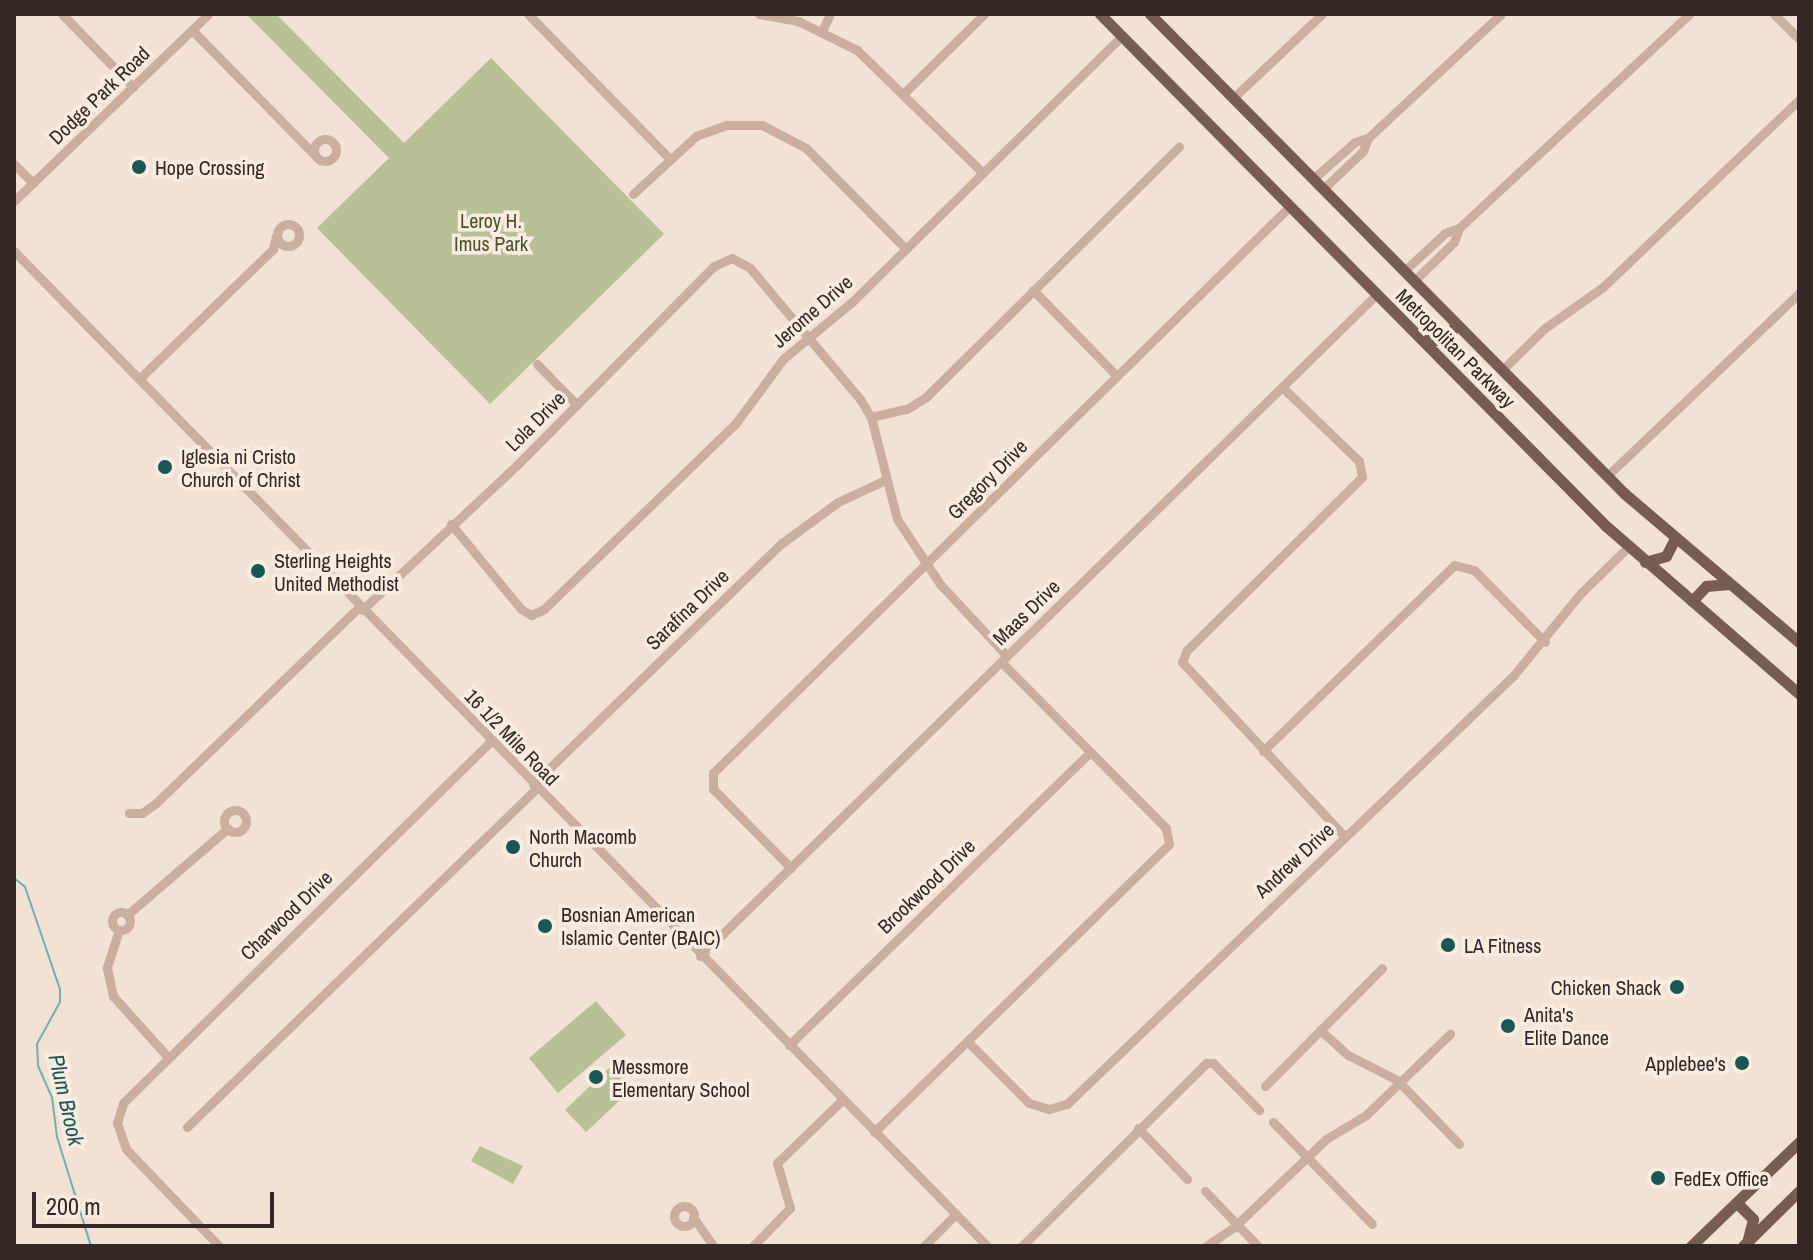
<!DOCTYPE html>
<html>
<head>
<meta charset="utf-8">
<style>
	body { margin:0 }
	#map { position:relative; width:1813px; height:1260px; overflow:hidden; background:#f2e1d5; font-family:"Archivo Narrow",sans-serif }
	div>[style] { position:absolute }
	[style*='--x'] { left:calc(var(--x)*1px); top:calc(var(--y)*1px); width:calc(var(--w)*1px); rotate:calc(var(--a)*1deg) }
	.green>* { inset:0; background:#b7c195 }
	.stream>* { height:2px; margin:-1px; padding:0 1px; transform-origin:1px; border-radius:1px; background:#73b0ac }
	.minor>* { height:9px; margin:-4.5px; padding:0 4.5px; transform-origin:4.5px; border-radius:4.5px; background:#caafa1 }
	.minor>.ring { margin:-4.5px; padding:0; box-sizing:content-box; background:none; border:9px solid #caafa1; border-radius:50% }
	.major>* { height:11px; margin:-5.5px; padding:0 5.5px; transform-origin:5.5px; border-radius:5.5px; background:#775c54 }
	.dots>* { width:22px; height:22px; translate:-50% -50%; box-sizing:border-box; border:4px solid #faece1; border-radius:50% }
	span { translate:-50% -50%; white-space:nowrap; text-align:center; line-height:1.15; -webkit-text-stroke:7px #faece1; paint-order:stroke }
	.street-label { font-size:20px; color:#342724 }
	.poi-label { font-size:20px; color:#342724 }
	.left { translate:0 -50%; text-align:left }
	.right { translate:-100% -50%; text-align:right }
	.park-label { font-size:20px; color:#485327 }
	.water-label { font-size:22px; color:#185754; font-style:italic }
	.frame { position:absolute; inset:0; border:16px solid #342724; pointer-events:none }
	.scale { position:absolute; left:32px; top:1192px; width:242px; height:36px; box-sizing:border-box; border:4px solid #342724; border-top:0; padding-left:10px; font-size:24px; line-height:28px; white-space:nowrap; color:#342724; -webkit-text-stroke:6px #faece1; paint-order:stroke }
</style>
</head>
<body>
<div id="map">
	<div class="green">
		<div style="clip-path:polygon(246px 14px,276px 14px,404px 143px,491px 58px,664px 234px,490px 404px,317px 228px,389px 158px)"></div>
		<div style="clip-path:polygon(596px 1001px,626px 1035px,558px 1093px,529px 1058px)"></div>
		<div style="clip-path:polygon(611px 1066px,632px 1089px,586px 1132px,565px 1110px)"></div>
		<div style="clip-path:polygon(480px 1146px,523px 1166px,513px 1184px,471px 1161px)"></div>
	</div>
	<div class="stream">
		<div style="--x:14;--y:825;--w:26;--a:90"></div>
		<div style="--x:14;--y:878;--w:14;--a:39"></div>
		<div style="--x:25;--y:887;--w:108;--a:71.1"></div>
		<div style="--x:60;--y:989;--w:13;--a:90"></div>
		<div style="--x:60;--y:1002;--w:48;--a:118.7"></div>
		<div style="--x:37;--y:1044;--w:22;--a:87"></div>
		<div style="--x:38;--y:1066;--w:34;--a:66"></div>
		<div style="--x:52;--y:1097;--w:40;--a:82.9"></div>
		<div style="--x:57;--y:1137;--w:114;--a:72.7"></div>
	</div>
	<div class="minor">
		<div style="--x:62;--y:14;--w:102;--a:45.8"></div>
		<div style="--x:528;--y:14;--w:202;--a:45.6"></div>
		<div style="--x:759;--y:14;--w:40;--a:10"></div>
		<div style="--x:798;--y:21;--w:66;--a:26.2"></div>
		<div style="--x:857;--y:50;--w:176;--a:44.3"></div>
		<div style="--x:1774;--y:14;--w:35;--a:45"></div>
		<div style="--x:192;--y:30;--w:175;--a:45.5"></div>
		<div style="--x:822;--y:31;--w:19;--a:-65"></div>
		<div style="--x:904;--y:93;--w:112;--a:-44.6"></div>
		<div style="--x:1233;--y:98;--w:122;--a:-43.3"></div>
		<div class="ring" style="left:314px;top:139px;width:13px;height:13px"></div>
		<div style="--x:14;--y:164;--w:27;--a:45"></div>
		<div style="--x:1313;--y:179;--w:56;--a:-41.4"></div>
		<div style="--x:1355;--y:142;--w:14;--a:-17"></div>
		<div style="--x:1368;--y:138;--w:182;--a:-43"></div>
		<div style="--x:1323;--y:189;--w:55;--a:-43.5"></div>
		<div style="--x:1363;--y:151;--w:14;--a:-69"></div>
		<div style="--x:633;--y:194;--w:86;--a:-42.6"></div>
		<div style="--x:696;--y:136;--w:33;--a:-20"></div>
		<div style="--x:727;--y:125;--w:35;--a:0"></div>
		<div style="--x:762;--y:125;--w:50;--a:27.6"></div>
		<div style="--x:806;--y:148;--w:142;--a:45.3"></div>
		<div style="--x:14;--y:201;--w:269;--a:-43.9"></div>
		<div class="ring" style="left:277px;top:224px;width:13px;height:13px"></div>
		<div style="--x:14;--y:251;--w:1392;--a:45.64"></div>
		<div style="--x:1404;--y:271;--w:56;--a:-42.8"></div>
		<div style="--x:1445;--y:233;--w:15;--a:-20"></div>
		<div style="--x:1459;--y:228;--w:314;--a:-42.9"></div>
		<div style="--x:1414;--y:281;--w:56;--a:-44.3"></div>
		<div style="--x:1454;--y:242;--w:15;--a:-70"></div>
		<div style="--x:1033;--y:290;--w:120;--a:45.7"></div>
		<div style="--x:537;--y:364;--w:57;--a:45.7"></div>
		<div style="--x:1502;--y:370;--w:60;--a:-44.3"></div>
		<div style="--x:1545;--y:328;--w:71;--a:-35.3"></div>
		<div style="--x:1603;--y:287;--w:271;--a:-43.7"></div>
		<div style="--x:140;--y:378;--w:185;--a:-44.1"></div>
		<div style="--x:273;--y:249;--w:13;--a:-77"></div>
		<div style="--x:1282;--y:387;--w:107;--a:43.9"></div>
		<div style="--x:1359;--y:461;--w:16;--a:79"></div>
		<div style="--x:1362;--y:477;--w:246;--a:135.3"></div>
		<div style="--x:1187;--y:650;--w:13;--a:113"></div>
		<div style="--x:1182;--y:662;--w:239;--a:47"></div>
		<div style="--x:871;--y:417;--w:37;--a:-13"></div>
		<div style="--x:907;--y:409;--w:22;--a:-32"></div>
		<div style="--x:926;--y:397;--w:356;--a:-44.7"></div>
		<div style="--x:1607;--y:476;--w:265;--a:-43.6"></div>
		<div style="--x:451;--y:524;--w:110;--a:50.5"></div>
		<div style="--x:521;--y:609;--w:12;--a:31"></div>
		<div style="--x:531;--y:615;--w:13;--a:-23"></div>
		<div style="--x:543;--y:610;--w:269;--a:-44.1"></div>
		<div style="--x:736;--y:423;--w:79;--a:-53.7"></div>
		<div style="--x:783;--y:359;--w:89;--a:-39.6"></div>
		<div style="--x:852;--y:302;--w:379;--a:-44.6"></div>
		<div style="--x:362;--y:610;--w:211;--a:-43.1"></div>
		<div style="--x:516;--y:466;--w:281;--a:-45.3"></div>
		<div style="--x:714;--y:266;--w:20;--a:-24"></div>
		<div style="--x:732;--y:258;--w:21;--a:29"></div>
		<div style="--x:750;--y:268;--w:171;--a:50"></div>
		<div style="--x:860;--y:399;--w:21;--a:59"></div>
		<div style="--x:871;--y:417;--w:105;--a:75.7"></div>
		<div style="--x:897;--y:519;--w:78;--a:56.5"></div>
		<div style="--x:940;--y:584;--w:98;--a:47.1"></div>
		<div style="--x:1263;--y:751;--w:267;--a:-44.2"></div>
		<div style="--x:1454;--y:565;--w:21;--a:14"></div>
		<div style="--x:1474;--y:570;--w:101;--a:45.4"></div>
		<div style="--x:533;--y:784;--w:347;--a:-44.1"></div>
		<div style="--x:782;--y:543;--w:69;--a:-36.2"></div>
		<div style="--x:838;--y:502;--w:50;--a:-25"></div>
		<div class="ring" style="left:224px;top:810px;width:13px;height:13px"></div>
		<div style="--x:129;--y:813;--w:13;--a:0"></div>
		<div style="--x:142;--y:813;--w:16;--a:-35"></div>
		<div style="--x:155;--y:804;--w:284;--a:-44"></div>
		<div style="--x:791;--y:868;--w:111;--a:-134.6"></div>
		<div style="--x:713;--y:789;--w:16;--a:-90"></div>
		<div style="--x:713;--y:773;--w:809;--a:-44.5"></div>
		<div class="ring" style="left:112px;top:912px;width:9px;height:9px"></div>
		<div style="--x:127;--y:915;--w:133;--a:-40.7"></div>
		<div style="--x:119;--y:930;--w:40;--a:108"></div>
		<div style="--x:107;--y:968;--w:29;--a:78"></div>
		<div style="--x:113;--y:996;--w:81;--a:48"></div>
		<div style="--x:700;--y:956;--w:947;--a:-44.36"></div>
		<div style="--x:1320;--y:1030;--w:38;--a:42"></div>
		<div style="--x:1348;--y:1055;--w:55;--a:27"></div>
		<div style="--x:1397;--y:1080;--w:89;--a:45.9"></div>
		<div style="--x:968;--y:1042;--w:86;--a:45"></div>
		<div style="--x:1029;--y:1103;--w:21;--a:17"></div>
		<div style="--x:1049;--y:1109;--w:19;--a:-16"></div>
		<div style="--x:1067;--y:1104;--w:618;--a:-43.82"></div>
		<div style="--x:1513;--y:676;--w:107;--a:-50.7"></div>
		<div style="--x:1581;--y:593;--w:66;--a:-44.4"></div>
		<div style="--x:789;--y:1045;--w:419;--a:-44.2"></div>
		<div style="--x:1265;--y:1086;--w:166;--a:-45.2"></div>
		<div style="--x:1273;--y:1122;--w:142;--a:45.9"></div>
		<div style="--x:187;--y:1127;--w:487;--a:-44.1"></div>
		<div style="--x:1138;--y:1128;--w:71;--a:46.1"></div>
		<div style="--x:874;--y:1132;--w:412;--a:-44.3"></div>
		<div style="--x:1169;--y:844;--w:16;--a:-101"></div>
		<div style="--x:1166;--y:828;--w:234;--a:-134.8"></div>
		<div style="--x:1205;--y:1191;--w:76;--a:46.1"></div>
		<div class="ring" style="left:674px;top:1206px;width:11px;height:11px"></div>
		<div style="--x:693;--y:1217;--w:35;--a:55"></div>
		<div style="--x:219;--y:1246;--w:134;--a:-133.8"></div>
		<div style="--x:126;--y:1149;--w:28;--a:-109"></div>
		<div style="--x:117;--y:1123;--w:21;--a:-73"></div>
		<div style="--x:123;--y:1103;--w:516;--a:-44.53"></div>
		<div style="--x:753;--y:1246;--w:53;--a:-45.8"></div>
		<div style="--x:790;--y:1208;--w:47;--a:-106.1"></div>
		<div style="--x:777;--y:1163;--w:91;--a:-44.1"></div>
		<div style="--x:924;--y:1246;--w:45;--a:-45"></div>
		<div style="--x:1022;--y:1246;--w:260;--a:-44.8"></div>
		<div style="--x:1206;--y:1063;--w:7;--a:0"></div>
		<div style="--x:1213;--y:1063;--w:66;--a:45.6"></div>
		<div style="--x:1206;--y:1246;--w:32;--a:-34"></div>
		<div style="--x:1233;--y:1228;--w:129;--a:-43.7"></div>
		<div style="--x:1326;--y:1139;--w:47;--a:-31"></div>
		<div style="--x:1366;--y:1115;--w:117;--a:-44"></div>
	</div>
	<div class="major">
		<div style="--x:1100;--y:14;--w:720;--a:45.34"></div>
		<div style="--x:1606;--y:526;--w:256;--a:41"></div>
		<div style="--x:1150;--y:14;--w:675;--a:45.3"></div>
		<div style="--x:1625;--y:494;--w:228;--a:40.4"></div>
		<div style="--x:1423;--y:340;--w:22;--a:0"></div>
		<div style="--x:1445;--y:340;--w:19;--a:-55"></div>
		<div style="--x:1645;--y:562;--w:22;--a:-16"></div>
		<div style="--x:1666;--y:556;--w:18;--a:-63"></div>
		<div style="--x:1692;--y:601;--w:21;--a:-47"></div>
		<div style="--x:1706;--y:586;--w:21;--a:-5"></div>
		<div style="--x:1737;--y:1203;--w:23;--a:45"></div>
		<div style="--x:1753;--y:1219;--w:21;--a:104"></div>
		<div style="--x:1691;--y:1246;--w:150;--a:-43.9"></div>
		<div style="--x:1743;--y:1246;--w:78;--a:-44.5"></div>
	</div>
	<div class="dots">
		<div style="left:139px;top:167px;background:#185754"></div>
		<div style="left:165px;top:467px;background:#185754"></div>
		<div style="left:258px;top:571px;background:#185754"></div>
		<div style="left:513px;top:847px;background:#185754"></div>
		<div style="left:545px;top:926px;background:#185754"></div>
		<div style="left:1448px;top:945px;background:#185754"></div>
		<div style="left:1677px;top:987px;background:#185754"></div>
		<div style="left:1508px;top:1026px;background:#185754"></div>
		<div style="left:1742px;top:1063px;background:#185754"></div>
		<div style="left:596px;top:1077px;background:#185754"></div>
		<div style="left:1658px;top:1178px;background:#185754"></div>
	</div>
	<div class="street-label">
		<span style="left:99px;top:95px;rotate:-44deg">Dodge Park Road</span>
		<span style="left:812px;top:311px;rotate:-41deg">Jerome Drive</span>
		<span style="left:1456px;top:348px;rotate:45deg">Metropolitan Parkway</span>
		<span style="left:535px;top:421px;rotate:-45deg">Lola Drive</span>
		<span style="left:987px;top:479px;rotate:-45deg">Gregory Drive</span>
		<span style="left:687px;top:609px;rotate:-44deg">Sarafina Drive</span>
		<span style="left:1026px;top:612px;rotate:-44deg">Maas Drive</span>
		<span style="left:512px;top:737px;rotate:46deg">16 1/2 Mile Road</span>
		<span style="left:1294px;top:860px;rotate:-43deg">Andrew Drive</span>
		<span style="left:926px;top:886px;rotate:-44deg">Brookwood Drive</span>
		<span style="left:286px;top:915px;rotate:-44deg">Charwood Drive</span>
	</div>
	<div class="poi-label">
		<span class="left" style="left:155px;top:167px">Hope Crossing</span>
		<span class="left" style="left:181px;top:468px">Iglesia ni Cristo<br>Church of Christ</span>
		<span class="left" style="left:274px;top:572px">Sterling Heights<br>United Methodist</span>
		<span class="left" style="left:529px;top:848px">North Macomb<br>Church</span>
		<span class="left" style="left:561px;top:926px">Bosnian American<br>Islamic Center (BAIC)</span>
		<span class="left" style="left:1464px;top:945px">LA Fitness</span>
		<span class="right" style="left:1661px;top:987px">Chicken Shack</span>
		<span class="left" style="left:1524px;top:1026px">Anita's<br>Elite Dance</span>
		<span class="right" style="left:1726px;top:1063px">Applebee's</span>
		<span class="left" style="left:612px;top:1078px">Messmore<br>Elementary School</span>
		<span class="left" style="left:1674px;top:1178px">FedEx Office</span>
	</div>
	<div class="park-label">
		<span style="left:491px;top:232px">Leroy H.<br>Imus Park</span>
	</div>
	<div class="water-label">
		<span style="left:66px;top:1100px;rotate:77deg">Plum Brook</span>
	</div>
	<div class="frame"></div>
	<div class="scale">200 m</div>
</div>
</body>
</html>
